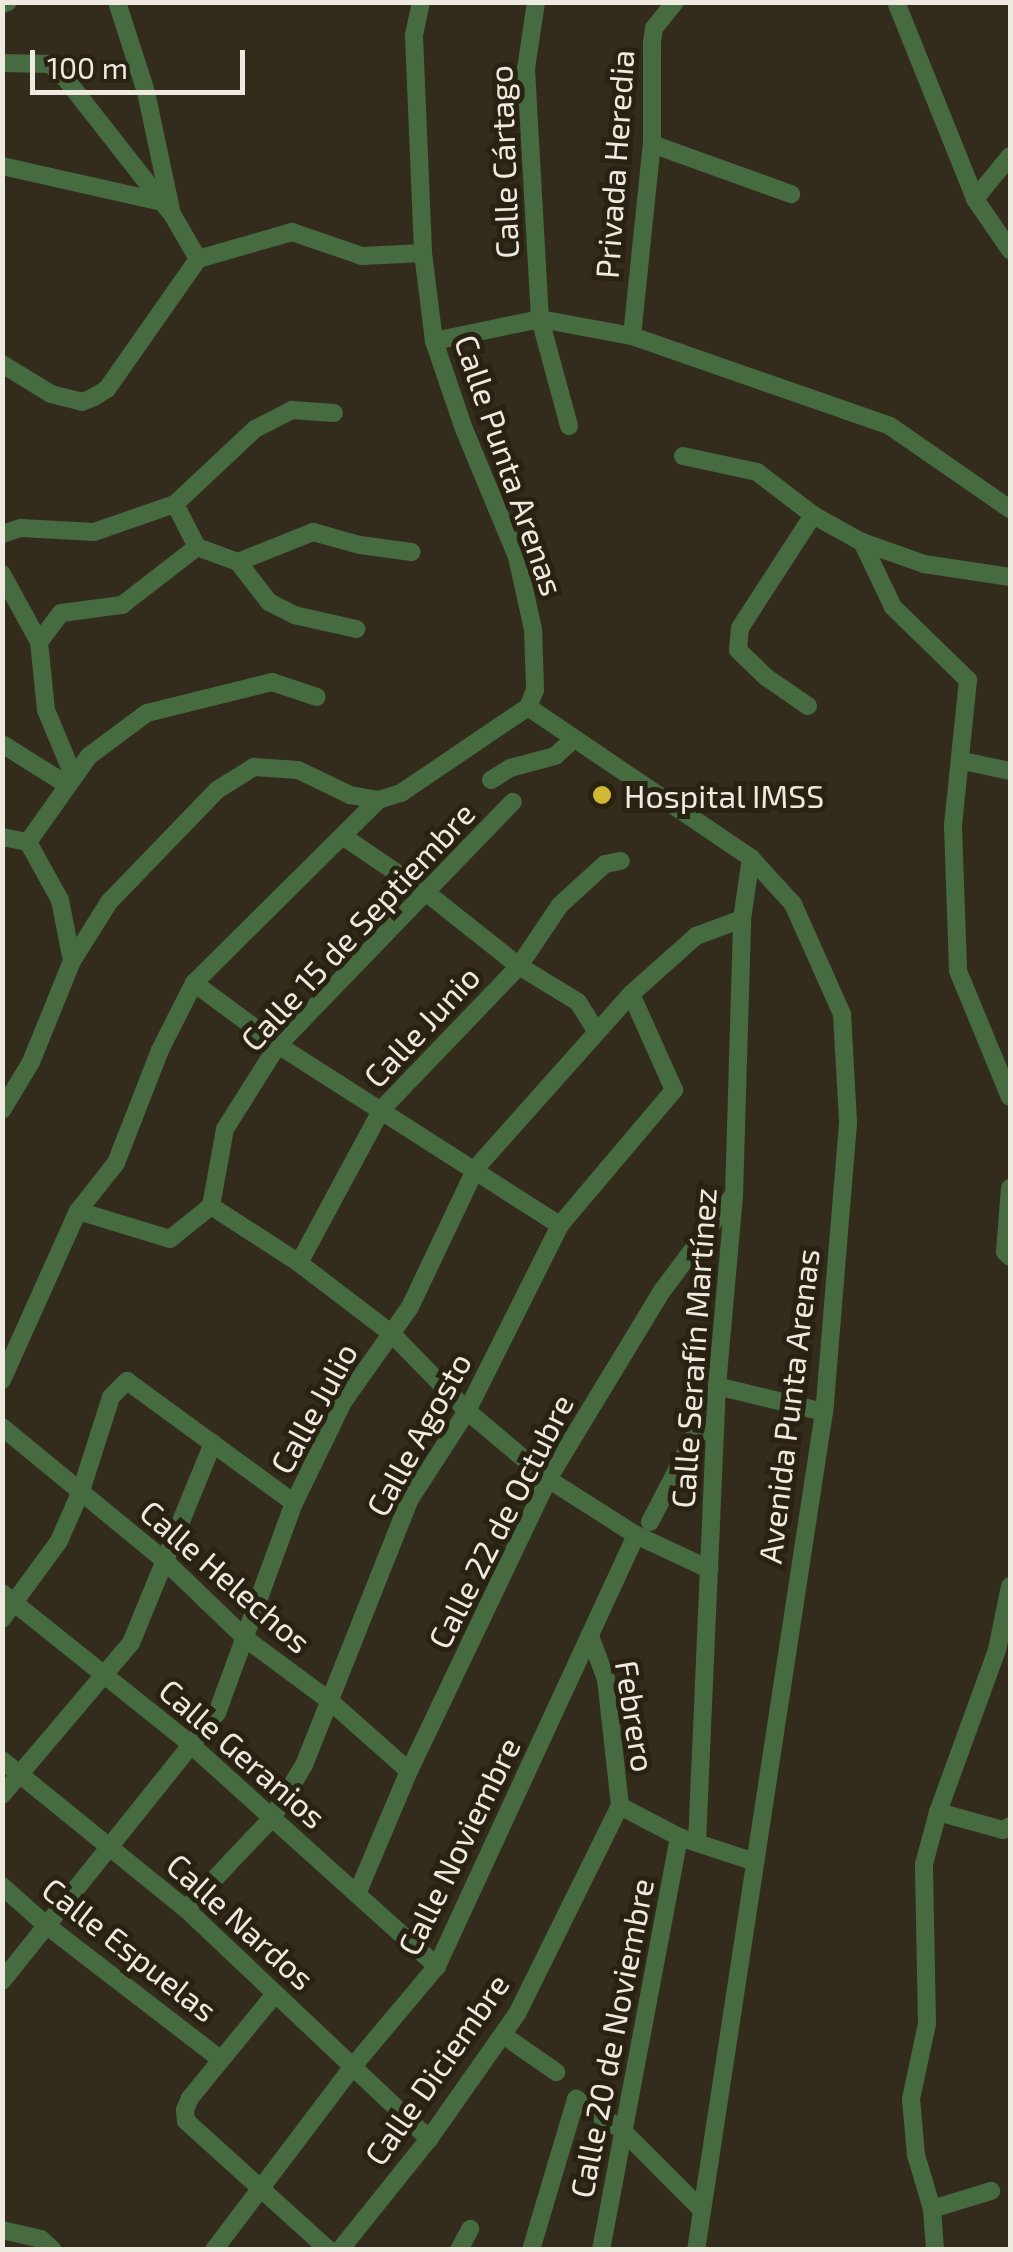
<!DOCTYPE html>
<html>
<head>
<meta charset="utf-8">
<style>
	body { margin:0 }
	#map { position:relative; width:1013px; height:2252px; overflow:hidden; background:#332c1d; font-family:"Exo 2",sans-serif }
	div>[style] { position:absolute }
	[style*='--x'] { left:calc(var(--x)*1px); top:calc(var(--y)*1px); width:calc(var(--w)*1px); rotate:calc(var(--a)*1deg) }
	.minor>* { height:18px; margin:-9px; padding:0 9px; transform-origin:9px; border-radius:9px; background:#466b40 }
	.dots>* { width:28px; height:28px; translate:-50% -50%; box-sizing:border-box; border:5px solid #292213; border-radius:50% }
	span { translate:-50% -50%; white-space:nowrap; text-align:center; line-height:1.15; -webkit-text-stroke:10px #292213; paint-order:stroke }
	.street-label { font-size:32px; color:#efeae0 }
	.poi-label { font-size:32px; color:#efeae0 }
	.left { translate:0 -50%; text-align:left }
	.frame { position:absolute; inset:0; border:5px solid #efeae0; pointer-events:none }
	.scale { position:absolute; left:30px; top:50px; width:215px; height:45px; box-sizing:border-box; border:5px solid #efeae0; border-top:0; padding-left:12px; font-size:30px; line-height:35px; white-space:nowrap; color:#efeae0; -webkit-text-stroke:8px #292213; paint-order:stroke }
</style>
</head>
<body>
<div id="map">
	<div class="minor">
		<div style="--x:117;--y:2;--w:95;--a:72.1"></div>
		<div style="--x:146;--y:92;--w:125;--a:78"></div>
		<div style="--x:172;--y:214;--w:52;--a:60"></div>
		<div style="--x:421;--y:2;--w:35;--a:102"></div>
		<div style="--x:414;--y:36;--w:217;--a:87.6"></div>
		<div style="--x:423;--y:253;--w:89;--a:82.9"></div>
		<div style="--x:434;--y:341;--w:93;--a:71.2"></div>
		<div style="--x:464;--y:429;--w:139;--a:67.5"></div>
		<div style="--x:517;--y:557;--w:74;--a:77.5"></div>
		<div style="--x:533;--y:629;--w:61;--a:88.1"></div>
		<div style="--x:535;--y:690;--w:18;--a:112"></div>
		<div style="--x:536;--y:2;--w:68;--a:98.5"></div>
		<div style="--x:526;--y:69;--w:250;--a:86.8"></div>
		<div style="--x:540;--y:319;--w:111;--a:74.8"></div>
		<div style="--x:896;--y:2;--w:212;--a:68.1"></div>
		<div style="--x:975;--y:199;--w:62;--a:55.5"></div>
		<div style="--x:2;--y:4;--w:6;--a:-18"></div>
		<div style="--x:2;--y:63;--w:48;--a:1.2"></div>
		<div style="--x:50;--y:64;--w:21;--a:43"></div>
		<div style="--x:65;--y:78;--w:170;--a:51.9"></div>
		<div style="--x:652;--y:144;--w:148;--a:19.8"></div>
		<div style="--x:2;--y:166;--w:164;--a:12.7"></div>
		<div style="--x:975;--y:199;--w:55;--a:-50.9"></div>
		<div style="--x:198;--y:259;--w:98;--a:-16"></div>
		<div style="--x:292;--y:232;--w:74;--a:18.9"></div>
		<div style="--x:362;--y:256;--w:61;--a:-2.8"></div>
		<div style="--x:632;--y:336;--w:193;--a:-84.1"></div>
		<div style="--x:652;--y:144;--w:102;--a:-90"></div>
		<div style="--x:652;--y:42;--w:14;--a:-82"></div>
		<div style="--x:654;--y:28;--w:33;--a:-51"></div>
		<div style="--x:434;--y:341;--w:108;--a:-11.7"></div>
		<div style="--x:540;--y:319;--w:94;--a:10.5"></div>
		<div style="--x:632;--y:336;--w:273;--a:19.2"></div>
		<div style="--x:890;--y:426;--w:146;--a:34.7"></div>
		<div style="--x:2;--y:364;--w:57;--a:31.5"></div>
		<div style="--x:51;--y:394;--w:32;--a:14"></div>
		<div style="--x:82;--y:402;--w:13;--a:-23"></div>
		<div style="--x:94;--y:397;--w:15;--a:-32"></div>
		<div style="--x:107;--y:389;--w:159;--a:-55"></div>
		<div style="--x:683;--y:456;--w:76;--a:12.2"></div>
		<div style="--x:757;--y:472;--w:71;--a:37.5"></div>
		<div style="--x:813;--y:515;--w:56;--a:28.9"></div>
		<div style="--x:862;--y:542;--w:66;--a:19.5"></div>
		<div style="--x:924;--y:564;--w:87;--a:8.6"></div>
		<div style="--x:175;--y:504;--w:48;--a:62.9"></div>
		<div style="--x:197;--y:547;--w:44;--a:20.1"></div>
		<div style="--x:238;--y:562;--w:51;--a:52.2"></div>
		<div style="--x:269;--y:602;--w:28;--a:27"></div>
		<div style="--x:294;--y:615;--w:64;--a:12.7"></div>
		<div style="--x:2;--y:534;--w:20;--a:-18"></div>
		<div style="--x:21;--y:528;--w:73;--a:3.1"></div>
		<div style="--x:94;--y:532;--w:86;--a:-19.1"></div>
		<div style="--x:175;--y:504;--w:110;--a:-43.2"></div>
		<div style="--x:255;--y:429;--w:42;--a:-27.2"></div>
		<div style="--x:292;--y:410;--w:42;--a:4.1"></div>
		<div style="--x:862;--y:542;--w:72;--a:64.5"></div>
		<div style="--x:893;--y:607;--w:105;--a:44.2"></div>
		<div style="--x:968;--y:680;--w:147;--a:95.9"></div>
		<div style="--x:953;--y:826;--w:145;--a:88"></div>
		<div style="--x:958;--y:971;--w:136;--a:67.6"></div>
		<div style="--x:238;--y:562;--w:81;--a:-21.8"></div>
		<div style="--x:313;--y:532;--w:49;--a:15.5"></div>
		<div style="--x:360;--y:545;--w:52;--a:7.7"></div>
		<div style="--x:2;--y:574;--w:77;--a:61.4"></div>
		<div style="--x:39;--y:642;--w:68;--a:84.1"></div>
		<div style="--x:46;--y:710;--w:70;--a:67.4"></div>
		<div style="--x:39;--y:642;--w:36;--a:-53"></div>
		<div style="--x:61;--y:613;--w:62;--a:-7.5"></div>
		<div style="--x:122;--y:605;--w:95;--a:-37.7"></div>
		<div style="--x:808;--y:706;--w:51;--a:-145.4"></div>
		<div style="--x:766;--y:677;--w:39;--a:-136"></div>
		<div style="--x:738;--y:650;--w:22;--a:-85"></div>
		<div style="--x:740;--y:628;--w:135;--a:-57.1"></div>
		<div style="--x:528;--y:707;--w:269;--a:34.1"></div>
		<div style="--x:751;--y:858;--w:62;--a:47.6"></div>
		<div style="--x:793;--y:904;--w:120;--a:66"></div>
		<div style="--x:842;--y:1014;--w:109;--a:86.8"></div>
		<div style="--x:848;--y:1123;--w:290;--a:94.7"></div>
		<div style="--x:824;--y:1412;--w:848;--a:98.68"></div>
		<div style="--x:2;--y:744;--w:75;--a:32"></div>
		<div style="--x:963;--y:761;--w:48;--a:12"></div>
		<div style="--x:491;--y:780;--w:22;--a:-32"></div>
		<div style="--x:510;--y:768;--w:47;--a:-14.9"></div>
		<div style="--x:555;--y:756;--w:24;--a:-42"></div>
		<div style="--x:2;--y:837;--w:26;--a:11"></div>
		<div style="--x:28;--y:842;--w:66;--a:61.1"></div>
		<div style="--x:60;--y:900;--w:62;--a:78.9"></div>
		<div style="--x:344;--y:837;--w:102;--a:34.2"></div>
		<div style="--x:428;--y:894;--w:116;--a:38.4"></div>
		<div style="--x:519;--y:966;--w:69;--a:31.4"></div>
		<div style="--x:578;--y:1002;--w:32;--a:58"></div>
		<div style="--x:28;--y:842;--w:105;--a:-54.7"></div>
		<div style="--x:89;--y:756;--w:72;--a:-36.6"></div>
		<div style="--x:147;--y:713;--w:129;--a:-13.9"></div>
		<div style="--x:272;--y:682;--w:47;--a:18.4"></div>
		<div style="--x:194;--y:983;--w:104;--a:36.4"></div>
		<div style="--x:278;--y:1045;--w:335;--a:32.6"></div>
		<div style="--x:2;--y:1110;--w:56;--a:-58.9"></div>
		<div style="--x:31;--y:1062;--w:109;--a:-67.9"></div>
		<div style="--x:72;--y:961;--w:70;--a:-57.9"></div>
		<div style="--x:109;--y:902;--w:156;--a:-46"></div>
		<div style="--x:217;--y:790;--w:44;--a:-31.9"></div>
		<div style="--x:254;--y:767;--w:44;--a:3.9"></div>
		<div style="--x:298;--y:770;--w:58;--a:25.7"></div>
		<div style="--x:350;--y:795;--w:28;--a:10"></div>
		<div style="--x:378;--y:800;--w:24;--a:-17"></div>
		<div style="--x:401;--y:793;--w:153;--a:-34.1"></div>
		<div style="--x:1010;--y:1188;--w:64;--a:94.5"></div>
		<div style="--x:1005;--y:1252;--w:7;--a:45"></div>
		<div style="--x:211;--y:1206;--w:105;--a:32.9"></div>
		<div style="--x:299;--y:1263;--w:116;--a:37.3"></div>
		<div style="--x:391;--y:1333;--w:109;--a:45.7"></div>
		<div style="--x:467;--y:1411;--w:106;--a:40"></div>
		<div style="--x:548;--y:1479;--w:104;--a:32.5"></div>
		<div style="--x:636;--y:1535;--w:81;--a:25"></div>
		<div style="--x:211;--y:1206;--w:78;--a:-79.7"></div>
		<div style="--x:225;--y:1129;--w:99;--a:-57.8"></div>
		<div style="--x:278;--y:1045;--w:338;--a:-46"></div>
		<div style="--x:78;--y:1211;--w:96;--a:16.9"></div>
		<div style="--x:170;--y:1239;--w:53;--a:-38.8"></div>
		<div style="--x:299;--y:1263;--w:175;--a:-61.7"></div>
		<div style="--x:382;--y:1109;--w:198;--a:-46.2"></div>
		<div style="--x:519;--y:966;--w:73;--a:-56.1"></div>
		<div style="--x:560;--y:905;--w:61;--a:-42.3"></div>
		<div style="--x:605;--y:864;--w:16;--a:-11"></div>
		<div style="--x:2;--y:1380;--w:185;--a:-65.8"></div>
		<div style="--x:78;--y:1211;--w:61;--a:-51.6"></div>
		<div style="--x:116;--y:1163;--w:121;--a:-68.7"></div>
		<div style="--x:160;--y:1050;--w:75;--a:-63.1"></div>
		<div style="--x:194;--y:983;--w:260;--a:-44.8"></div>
		<div style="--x:717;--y:1386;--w:110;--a:13.7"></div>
		<div style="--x:2;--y:1427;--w:210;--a:39.4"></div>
		<div style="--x:164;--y:1560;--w:114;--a:43.9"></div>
		<div style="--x:246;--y:1639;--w:106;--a:36.5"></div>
		<div style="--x:331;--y:1702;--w:104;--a:41.5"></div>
		<div style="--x:650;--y:1522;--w:96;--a:-62.6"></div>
		<div style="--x:694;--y:1437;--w:26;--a:-36"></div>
		<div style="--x:2;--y:1593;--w:240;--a:38.7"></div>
		<div style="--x:189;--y:1743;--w:334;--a:42"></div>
		<div style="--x:2;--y:1619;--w:97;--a:-53.8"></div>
		<div style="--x:59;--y:1541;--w:55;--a:-66.3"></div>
		<div style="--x:81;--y:1491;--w:99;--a:-72.3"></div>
		<div style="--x:111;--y:1397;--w:23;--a:-45"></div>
		<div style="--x:127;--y:1381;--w:207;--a:36.1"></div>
		<div style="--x:590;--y:1636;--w:46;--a:69.6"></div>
		<div style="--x:606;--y:1679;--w:128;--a:83.7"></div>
		<div style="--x:2;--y:1760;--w:237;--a:39"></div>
		<div style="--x:186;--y:1909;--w:335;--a:43.4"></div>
		<div style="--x:2;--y:1795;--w:199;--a:-49.7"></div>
		<div style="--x:131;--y:1643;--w:216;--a:-67.7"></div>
		<div style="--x:620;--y:1806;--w:67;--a:27.7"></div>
		<div style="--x:679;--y:1837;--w:80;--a:18.2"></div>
		<div style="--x:938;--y:1812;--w:67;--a:15.5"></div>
		<div style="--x:1003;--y:1830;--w:8;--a:-30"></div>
		<div style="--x:697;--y:1843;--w:457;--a:-87.5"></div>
		<div style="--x:717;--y:1386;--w:192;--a:-84.9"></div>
		<div style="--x:734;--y:1195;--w:276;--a:-88.3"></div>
		<div style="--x:742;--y:919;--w:62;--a:-81.6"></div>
		<div style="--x:2;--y:1886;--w:59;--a:41.6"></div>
		<div style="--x:46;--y:1925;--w:220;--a:37.6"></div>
		<div style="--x:357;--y:1894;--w:134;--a:-67.1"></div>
		<div style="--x:409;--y:1771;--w:323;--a:-64.5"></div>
		<div style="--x:548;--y:1479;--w:220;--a:-58.8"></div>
		<div style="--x:662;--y:1291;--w:117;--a:-53.3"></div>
		<div style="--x:186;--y:1909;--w:125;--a:-46.6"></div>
		<div style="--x:272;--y:1818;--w:62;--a:-58.9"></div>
		<div style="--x:304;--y:1765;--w:286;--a:-68.3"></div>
		<div style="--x:410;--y:1499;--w:105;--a:-57.1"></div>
		<div style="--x:467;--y:1411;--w:208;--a:-63.4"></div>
		<div style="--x:560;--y:1225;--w:177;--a:-49.8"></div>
		<div style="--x:674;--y:1090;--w:105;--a:-114.1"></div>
		<div style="--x:2;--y:1981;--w:344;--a:-51.3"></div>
		<div style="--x:217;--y:1713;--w:224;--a:-69.9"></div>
		<div style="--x:294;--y:1503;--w:112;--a:-64.1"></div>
		<div style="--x:343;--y:1402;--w:116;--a:-54.8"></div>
		<div style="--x:410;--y:1307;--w:154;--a:-64.6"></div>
		<div style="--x:476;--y:1168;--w:233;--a:-48.3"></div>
		<div style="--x:631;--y:994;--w:87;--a:-41.7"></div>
		<div style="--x:696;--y:936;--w:49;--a:-20.3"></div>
		<div style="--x:278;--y:1996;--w:9;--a:153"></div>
		<div style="--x:270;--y:2000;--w:127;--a:129.2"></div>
		<div style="--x:190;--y:2098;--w:13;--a:113"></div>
		<div style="--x:185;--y:2110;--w:11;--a:85"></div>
		<div style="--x:186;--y:2121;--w:193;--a:42.1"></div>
		<div style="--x:503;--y:2035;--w:65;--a:34.9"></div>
		<div style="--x:932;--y:2209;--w:62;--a:-17"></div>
		<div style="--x:2;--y:2230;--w:40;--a:13"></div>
		<div style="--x:41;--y:2239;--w:16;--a:43"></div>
		<div style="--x:214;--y:2250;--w:232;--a:-52.9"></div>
		<div style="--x:354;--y:2065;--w:129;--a:-50"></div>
		<div style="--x:437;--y:1966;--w:475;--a:-65.2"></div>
		<div style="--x:340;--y:2250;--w:142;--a:-51.3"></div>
		<div style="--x:429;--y:2139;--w:153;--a:-54.9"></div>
		<div style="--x:517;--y:2014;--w:232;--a:-63.7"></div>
		<div style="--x:459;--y:2250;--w:24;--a:-62"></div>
		<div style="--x:531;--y:2250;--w:158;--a:-73.4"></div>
		<div style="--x:576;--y:2099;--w:57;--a:34.2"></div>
		<div style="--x:623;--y:2131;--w:110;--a:45"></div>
		<div style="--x:601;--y:2250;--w:420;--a:-79.3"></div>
		<div style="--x:935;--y:2250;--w:41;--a:-94.2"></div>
		<div style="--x:932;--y:2209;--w:56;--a:-106.5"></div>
		<div style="--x:916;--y:2155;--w:56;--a:-95.1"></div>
		<div style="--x:911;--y:2099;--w:77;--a:-78"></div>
		<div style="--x:927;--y:2024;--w:160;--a:-91.1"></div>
		<div style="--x:924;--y:1864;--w:54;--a:-74.9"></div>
		<div style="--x:938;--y:1812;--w:172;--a:-70"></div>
		<div style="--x:997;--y:1650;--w:65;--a:-78.5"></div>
	</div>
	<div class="dots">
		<div style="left:602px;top:795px;background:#d0b836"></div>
	</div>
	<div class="street-label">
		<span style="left:503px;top:162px;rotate:-92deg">Calle Cártago</span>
		<span style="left:614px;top:164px;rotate:-86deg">Privada Heredia</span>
		<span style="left:510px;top:465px;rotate:71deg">Calle Punta Arenas</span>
		<span style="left:357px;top:926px;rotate:-47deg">Calle 15 de Septiembre</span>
		<span style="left:421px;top:1026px;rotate:-47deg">Calle Junio</span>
		<span style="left:693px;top:1348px;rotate:-86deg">Calle Serafín Martínez</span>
		<span style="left:788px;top:1406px;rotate:-83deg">Avenida Punta Arenas</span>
		<span style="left:313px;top:1408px;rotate:-61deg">Calle Julio</span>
		<span style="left:418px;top:1434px;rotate:-61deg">Calle Agosto</span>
		<span style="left:500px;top:1521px;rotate:-63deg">Calle 22 de Octubre</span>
		<span style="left:226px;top:1576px;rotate:41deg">Calle Helechos</span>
		<span style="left:636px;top:1716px;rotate:81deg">Febrero</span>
		<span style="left:243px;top:1753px;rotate:41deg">Calle Geranios</span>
		<span style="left:458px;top:1846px;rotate:-64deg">Calle Noviembre</span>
		<span style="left:241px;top:1921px;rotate:42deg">Calle Nardos</span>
		<span style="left:130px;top:1949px;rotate:38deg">Calle Espuelas</span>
		<span style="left:611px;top:2038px;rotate:-79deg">Calle 20 de Noviembre</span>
		<span style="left:436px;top:2069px;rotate:-55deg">Calle Diciembre</span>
	</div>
	<div class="poi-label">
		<span class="left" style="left:624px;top:795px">Hospital IMSS</span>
	</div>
	<div class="frame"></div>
	<div class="scale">100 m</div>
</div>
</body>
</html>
